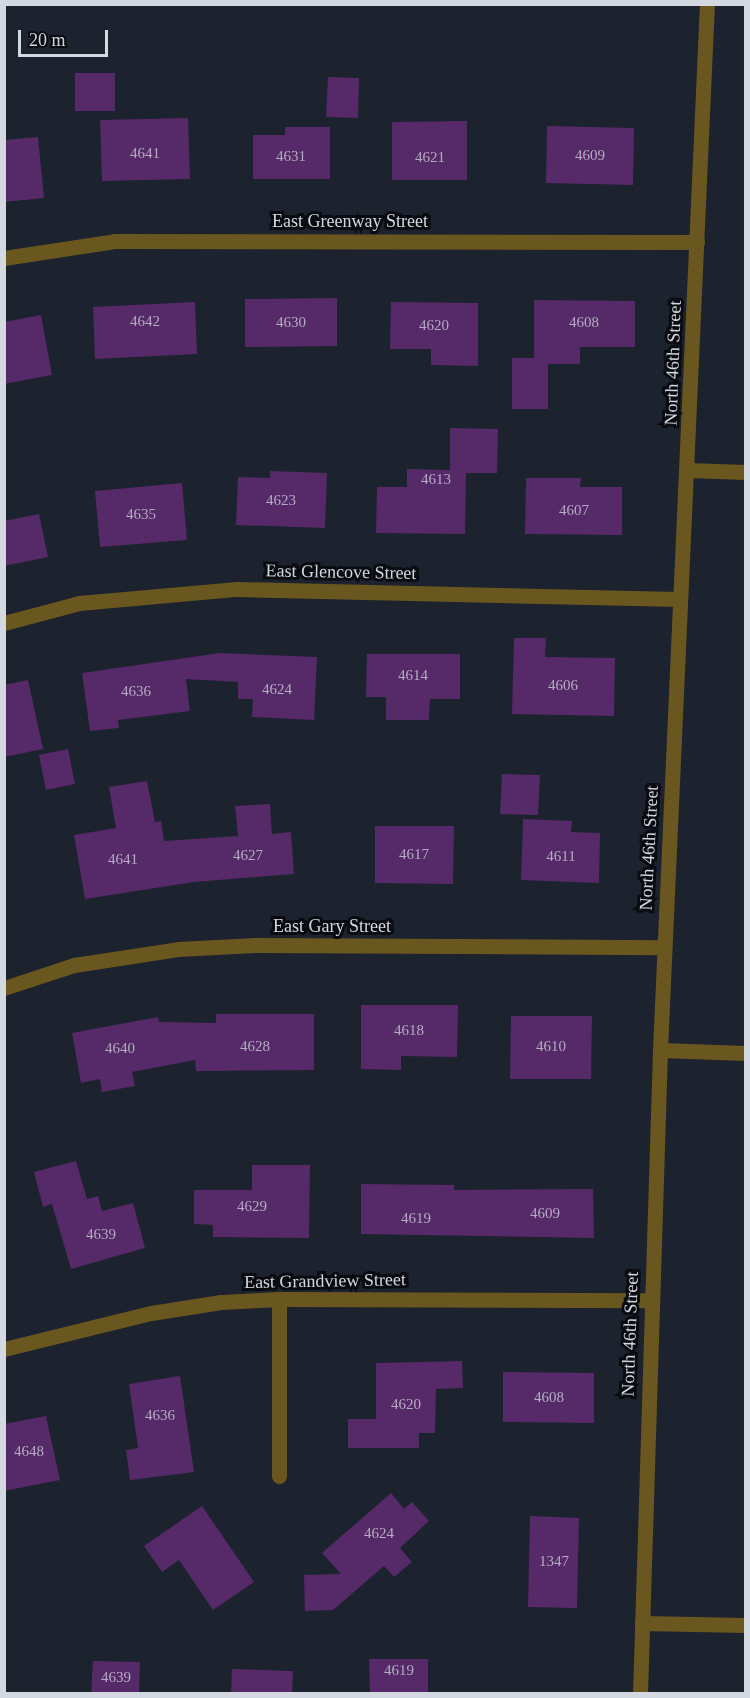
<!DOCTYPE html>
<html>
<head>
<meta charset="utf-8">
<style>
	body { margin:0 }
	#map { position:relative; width:750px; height:1698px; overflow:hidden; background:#1c222e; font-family:Georgia,serif }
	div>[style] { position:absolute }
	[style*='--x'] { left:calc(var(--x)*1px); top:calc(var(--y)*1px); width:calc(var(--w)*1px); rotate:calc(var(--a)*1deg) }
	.building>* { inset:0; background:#562968 }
	.lane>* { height:15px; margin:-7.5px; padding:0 7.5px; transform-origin:7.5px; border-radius:7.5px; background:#6a571f }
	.street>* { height:15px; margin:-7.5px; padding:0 7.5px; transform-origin:7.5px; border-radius:7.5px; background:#6a571f }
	span { translate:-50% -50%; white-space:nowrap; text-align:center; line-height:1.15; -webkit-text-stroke:6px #090b11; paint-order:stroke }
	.number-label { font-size:15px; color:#b4acc2 }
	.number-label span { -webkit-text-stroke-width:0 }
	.street-label { font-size:18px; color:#d4d8e0 }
	.frame { position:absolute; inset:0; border:6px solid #d4d8e0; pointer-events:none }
	.scale { position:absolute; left:18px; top:30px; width:90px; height:27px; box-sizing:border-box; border:3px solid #d4d8e0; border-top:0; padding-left:8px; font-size:18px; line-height:21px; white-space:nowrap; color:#d4d8e0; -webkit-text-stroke:4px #090b11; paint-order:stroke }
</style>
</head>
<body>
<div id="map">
	<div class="building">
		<div style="clip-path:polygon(75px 73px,115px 73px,115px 111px,75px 111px)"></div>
		<div style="clip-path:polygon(328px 77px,359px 78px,358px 118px,326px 117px)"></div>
		<div style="clip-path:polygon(188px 118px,190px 179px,102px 181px,100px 120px)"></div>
		<div style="clip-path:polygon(467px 121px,467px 180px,392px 180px,392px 122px)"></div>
		<div style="clip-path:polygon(547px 126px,634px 128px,633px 185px,546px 183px)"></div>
		<div style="clip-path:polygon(285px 127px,330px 127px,330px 179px,253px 179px,253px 135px,285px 135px)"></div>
		<div style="clip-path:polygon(38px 137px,44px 198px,4px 202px,4px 140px)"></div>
		<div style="clip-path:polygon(337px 298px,337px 346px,245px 347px,245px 299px)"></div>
		<div style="clip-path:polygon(534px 300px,635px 301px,635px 347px,580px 347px,580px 364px,548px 364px,548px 409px,512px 409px,512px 358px,534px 358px)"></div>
		<div style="clip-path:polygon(195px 302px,197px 354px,95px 359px,93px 307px)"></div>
		<div style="clip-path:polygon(391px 302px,478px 303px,478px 366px,431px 365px,431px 349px,390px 349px)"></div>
		<div style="clip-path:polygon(41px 315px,52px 375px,4px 384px,4px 322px)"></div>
		<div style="clip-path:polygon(450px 428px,498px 429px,497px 473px,466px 473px,465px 534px,376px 533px,377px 487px,407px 487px,407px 469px,450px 470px)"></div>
		<div style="clip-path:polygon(270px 471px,327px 473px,325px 528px,236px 525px,238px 477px,270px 478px)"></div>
		<div style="clip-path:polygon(526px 478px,581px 478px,580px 487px,622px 487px,622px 535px,525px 534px)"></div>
		<div style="clip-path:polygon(182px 483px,187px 540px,100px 547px,95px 491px)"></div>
		<div style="clip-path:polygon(39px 514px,48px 557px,4px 566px,4px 521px)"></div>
		<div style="clip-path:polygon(514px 638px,546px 638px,545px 657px,615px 658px,614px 716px,512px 714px)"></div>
		<div style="clip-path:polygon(220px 653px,317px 657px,314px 720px,252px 717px,253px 699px,238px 699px,238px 682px,186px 679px,190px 711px,118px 720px,119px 728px,90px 731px,82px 673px)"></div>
		<div style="clip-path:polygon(367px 654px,460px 654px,460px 699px,430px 699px,429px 720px,386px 720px,386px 697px,366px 697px)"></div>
		<div style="clip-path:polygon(28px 680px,43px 749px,4px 757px,4px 685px)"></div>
		<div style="clip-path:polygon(68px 749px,75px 784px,46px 790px,39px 755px)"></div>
		<div style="clip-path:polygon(502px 774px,540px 775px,538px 815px,500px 814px)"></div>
		<div style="clip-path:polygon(147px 781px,155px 822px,161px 821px,164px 841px,238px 836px,235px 806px,270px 804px,272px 834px,291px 832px,294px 874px,194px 882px,85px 899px,74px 835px,116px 828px,109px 787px)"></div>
		<div style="clip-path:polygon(523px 819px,572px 821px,571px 832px,600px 833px,599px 883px,521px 880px)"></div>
		<div style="clip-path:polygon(375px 826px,454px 826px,453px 884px,375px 883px)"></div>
		<div style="clip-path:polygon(361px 1005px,458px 1005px,457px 1057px,401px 1056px,401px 1070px,361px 1069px)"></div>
		<div style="clip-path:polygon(216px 1014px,314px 1014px,314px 1070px,196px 1071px,195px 1060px,132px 1072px,135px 1086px,102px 1092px,100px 1079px,81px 1083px,72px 1033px,158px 1017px,159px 1022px,216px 1023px)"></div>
		<div style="clip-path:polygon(511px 1016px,592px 1016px,591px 1079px,510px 1079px)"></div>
		<div style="clip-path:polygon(76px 1161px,87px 1199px,98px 1196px,102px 1211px,133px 1203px,145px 1248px,71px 1269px,52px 1204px,43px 1207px,34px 1172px)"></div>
		<div style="clip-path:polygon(252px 1165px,310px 1165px,309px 1238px,213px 1237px,213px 1225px,194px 1224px,194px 1190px,252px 1190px)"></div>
		<div style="clip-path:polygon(361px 1184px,454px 1185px,454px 1190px,593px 1189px,594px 1238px,361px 1234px)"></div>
		<div style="clip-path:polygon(462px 1361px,463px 1388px,436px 1389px,435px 1433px,419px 1433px,419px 1448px,348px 1448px,348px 1419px,376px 1419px,376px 1363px)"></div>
		<div style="clip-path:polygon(503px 1372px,594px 1373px,594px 1423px,503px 1422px)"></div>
		<div style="clip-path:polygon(180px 1376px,194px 1472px,130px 1480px,126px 1450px,138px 1448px,129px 1384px)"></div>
		<div style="clip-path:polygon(46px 1416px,60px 1480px,4px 1491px,4px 1424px)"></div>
		<div style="clip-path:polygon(391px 1493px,404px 1509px,412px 1502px,429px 1521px,400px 1548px,412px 1562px,394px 1577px,384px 1566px,333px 1610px,305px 1611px,304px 1575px,341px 1574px,322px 1553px)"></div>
		<div style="clip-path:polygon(202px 1506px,254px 1582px,213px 1610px,179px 1560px,162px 1572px,144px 1546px)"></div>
		<div style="clip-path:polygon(530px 1516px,579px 1518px,577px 1608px,528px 1607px)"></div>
		<div style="clip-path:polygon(369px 1659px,428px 1659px,428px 1694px,370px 1694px)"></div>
		<div style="clip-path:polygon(93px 1661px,140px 1662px,139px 1694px,91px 1694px)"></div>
		<div style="clip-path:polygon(232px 1669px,293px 1671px,292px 1694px,231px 1694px)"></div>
	</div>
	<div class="lane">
		<div style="--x:688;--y:470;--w:58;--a:2"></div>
		<div style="--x:660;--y:1050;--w:86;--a:2"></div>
		<div style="--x:642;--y:1623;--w:104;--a:1.1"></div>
	</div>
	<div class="street">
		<div style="--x:4;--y:258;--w:112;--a:-8.7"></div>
		<div style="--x:115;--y:241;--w:582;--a:0.1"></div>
		<div style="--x:4;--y:623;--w:78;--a:-14.9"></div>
		<div style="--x:79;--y:603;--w:159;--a:-5.1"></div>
		<div style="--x:237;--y:589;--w:443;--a:1.3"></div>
		<div style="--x:4;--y:988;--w:74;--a:-18.2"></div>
		<div style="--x:74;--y:965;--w:105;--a:-8.7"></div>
		<div style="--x:178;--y:949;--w:77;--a:-3"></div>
		<div style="--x:255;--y:945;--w:409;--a:0.3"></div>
		<div style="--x:4;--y:1349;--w:151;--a:-13.8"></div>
		<div style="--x:151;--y:1313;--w:71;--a:-8.9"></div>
		<div style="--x:221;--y:1302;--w:58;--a:-3"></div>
		<div style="--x:279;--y:1299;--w:371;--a:0.2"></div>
		<div style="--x:279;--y:1476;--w:177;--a:-90"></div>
		<div style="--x:640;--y:1694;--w:644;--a:-88.22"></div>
		<div style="--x:660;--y:1050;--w:1047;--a:-87.43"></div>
	</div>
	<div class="number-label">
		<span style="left:145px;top:154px">4641</span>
		<span style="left:590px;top:156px">4609</span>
		<span style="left:291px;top:157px">4631</span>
		<span style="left:430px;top:158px">4621</span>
		<span style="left:145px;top:322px">4642</span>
		<span style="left:291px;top:323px">4630</span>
		<span style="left:584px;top:323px">4608</span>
		<span style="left:434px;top:326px">4620</span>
		<span style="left:436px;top:480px">4613</span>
		<span style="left:281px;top:501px">4623</span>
		<span style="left:574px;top:511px">4607</span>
		<span style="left:141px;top:515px">4635</span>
		<span style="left:413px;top:676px">4614</span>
		<span style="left:563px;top:686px">4606</span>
		<span style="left:277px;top:690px">4624</span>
		<span style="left:136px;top:692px">4636</span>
		<span style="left:414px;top:855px">4617</span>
		<span style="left:248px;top:856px">4627</span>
		<span style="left:561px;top:857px">4611</span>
		<span style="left:123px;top:860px">4641</span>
		<span style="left:409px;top:1031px">4618</span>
		<span style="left:255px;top:1047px">4628</span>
		<span style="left:551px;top:1047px">4610</span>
		<span style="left:120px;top:1049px">4640</span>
		<span style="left:252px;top:1207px">4629</span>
		<span style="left:545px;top:1214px">4609</span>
		<span style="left:416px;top:1219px">4619</span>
		<span style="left:101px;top:1235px">4639</span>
		<span style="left:549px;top:1398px">4608</span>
		<span style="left:406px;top:1405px">4620</span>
		<span style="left:160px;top:1416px">4636</span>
		<span style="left:29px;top:1452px">4648</span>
		<span style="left:379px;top:1534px">4624</span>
		<span style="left:554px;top:1562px">1347</span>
		<span style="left:399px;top:1671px">4619</span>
		<span style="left:116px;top:1678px">4639</span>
	</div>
	<div class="street-label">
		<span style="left:350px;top:221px">East Greenway Street</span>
		<span style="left:673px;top:363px;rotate:-88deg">North 46th Street</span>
		<span style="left:341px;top:572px;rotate:1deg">East Glencove Street</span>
		<span style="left:649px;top:848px;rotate:-87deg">North 46th Street</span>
		<span style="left:332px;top:926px">East Gary Street</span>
		<span style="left:325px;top:1281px;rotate:-1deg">East Grandview Street</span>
		<span style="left:630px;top:1334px;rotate:-88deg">North 46th Street</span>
	</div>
	<div class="frame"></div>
	<div class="scale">20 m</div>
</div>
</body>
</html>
